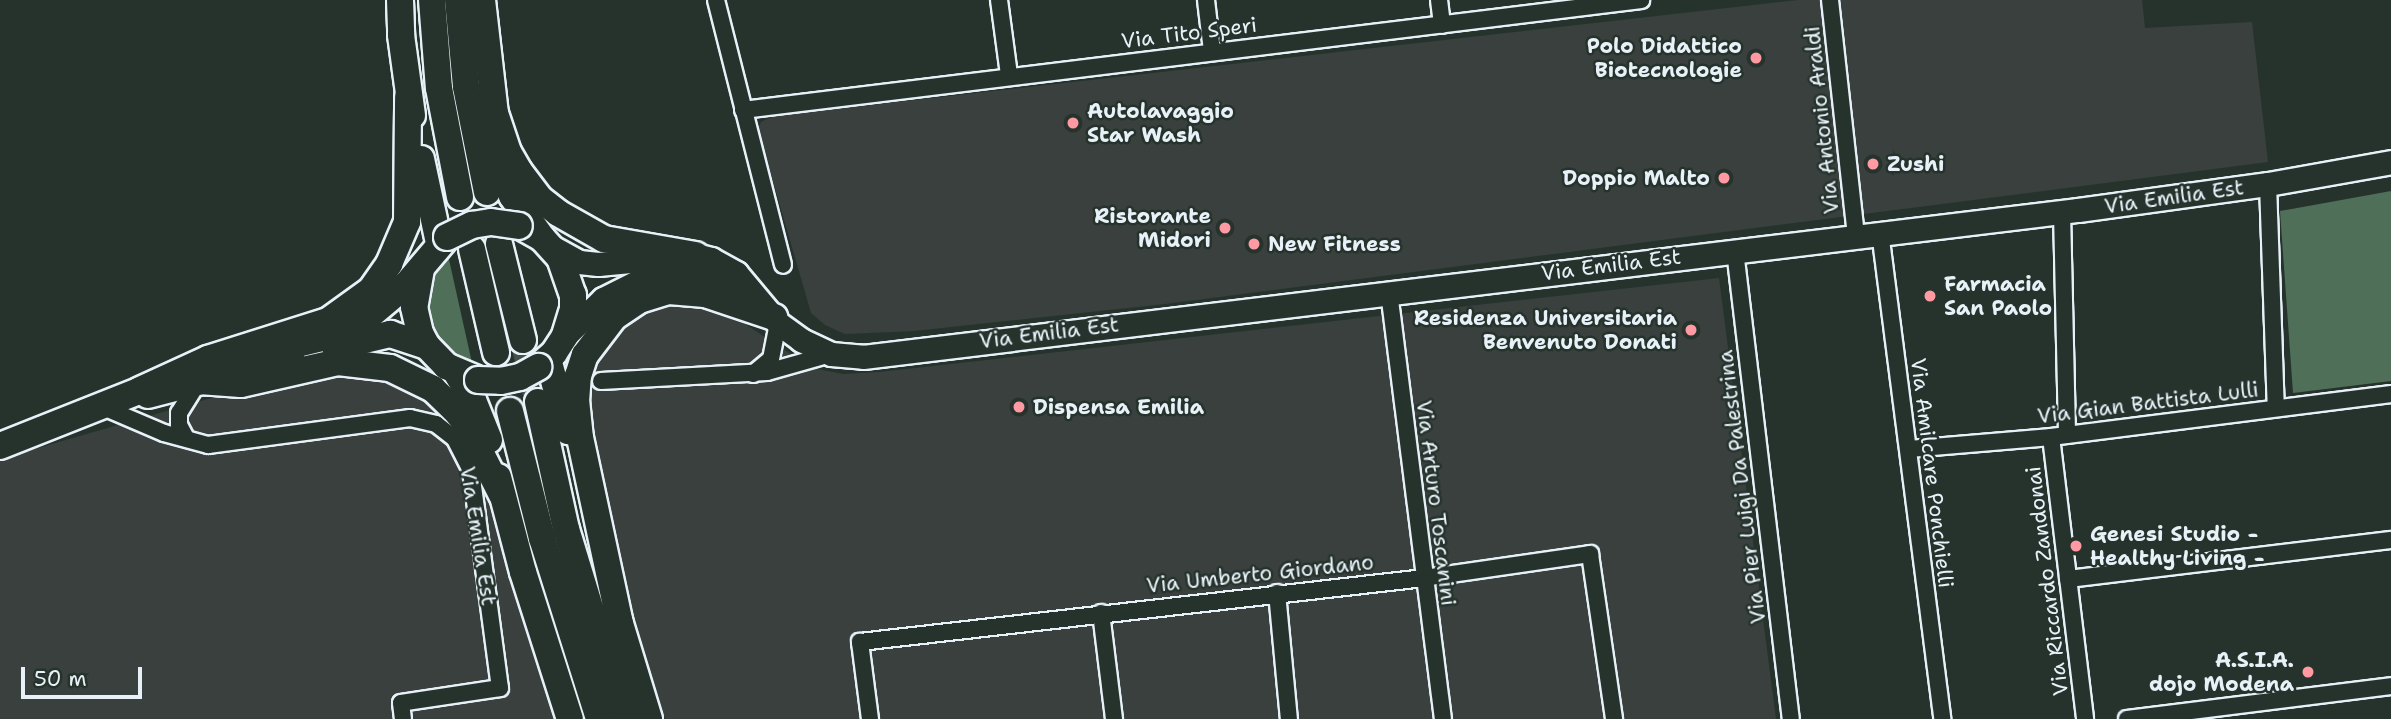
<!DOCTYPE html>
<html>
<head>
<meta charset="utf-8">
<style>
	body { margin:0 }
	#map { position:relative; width:2391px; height:719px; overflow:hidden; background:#26332d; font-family:"Shantell Sans",sans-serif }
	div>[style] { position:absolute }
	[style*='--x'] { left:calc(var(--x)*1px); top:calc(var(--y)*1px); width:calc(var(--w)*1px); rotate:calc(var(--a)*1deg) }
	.built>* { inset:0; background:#3a403d }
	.green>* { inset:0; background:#4f6f59 }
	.trunk-tunnel>* { height:26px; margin-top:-13px; transform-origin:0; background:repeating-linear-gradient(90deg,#43504b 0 26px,transparent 0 39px) }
	.roads { filter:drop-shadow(2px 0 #e8f1f8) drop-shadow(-2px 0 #e8f1f8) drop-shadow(0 2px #e8f1f8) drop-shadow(0 -2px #e8f1f8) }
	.minor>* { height:16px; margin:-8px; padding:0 8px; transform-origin:8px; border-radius:8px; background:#26332d }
	.secondary>* { height:23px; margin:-11.5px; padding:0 11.5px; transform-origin:11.5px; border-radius:11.5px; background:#26332d }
	.primary>* { height:26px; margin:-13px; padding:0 13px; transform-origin:13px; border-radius:13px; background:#26332d }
	.trunk>* { height:26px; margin:-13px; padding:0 13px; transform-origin:13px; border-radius:13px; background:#26332d }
	.bridges { filter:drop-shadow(2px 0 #e8f1f8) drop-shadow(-2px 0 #e8f1f8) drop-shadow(0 2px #e8f1f8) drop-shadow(0 -2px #e8f1f8) }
	.primary-bridge>* { height:26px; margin:-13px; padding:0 13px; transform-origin:13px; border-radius:13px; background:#26332d }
	.dots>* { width:19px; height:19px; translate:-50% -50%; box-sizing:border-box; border:4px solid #26332d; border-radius:50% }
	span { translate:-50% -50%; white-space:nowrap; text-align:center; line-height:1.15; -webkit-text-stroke:5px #26332d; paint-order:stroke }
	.street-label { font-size:21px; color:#e8f1f8 }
	.poi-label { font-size:21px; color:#e8f1f8; font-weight:700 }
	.right { translate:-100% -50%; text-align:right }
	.left { translate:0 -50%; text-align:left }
	.scale { position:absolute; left:21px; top:667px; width:121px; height:32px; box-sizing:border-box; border:4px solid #e8f1f8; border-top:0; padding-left:9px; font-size:21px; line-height:24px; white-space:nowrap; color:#e8f1f8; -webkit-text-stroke:5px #26332d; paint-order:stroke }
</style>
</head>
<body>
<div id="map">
	<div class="built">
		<div style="clip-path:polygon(1798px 0,2142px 0,2145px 28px,2252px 22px,2268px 162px,1165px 304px,914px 331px,845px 334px,825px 325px,811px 313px,758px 129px,761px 122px,774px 116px)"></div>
		<div style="clip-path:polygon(1719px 278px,1776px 719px,665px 719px,632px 614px,586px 422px,586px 376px,614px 332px,643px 311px,678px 301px,730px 314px,812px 368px,843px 374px,879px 372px)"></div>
		<div style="clip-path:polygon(321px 371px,400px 381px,447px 412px,480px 465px,559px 719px,0 719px,0 459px,215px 397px)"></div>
	</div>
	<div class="green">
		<div style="clip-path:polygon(2391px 191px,2391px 381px,2293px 393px,2280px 211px)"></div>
		<div style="clip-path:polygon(446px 246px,472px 363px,456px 359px,438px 348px,420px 289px)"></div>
	</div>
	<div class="trunk-tunnel">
		<div style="--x:523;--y:340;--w:64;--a:76.4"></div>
	</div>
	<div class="roads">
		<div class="minor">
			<div style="--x:716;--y:0;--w:273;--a:75.8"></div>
			<div style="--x:999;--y:0;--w:76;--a:82.4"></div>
			<div style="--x:1206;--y:0;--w:51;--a:83.3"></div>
			<div style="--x:1439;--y:0;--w:25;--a:83"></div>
			<div style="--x:1830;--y:0;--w:236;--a:83.7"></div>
			<div style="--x:743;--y:110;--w:905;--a:-6.98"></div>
			<div style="--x:2268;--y:184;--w:224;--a:88"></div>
			<div style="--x:2062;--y:212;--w:223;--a:88.7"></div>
			<div style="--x:1880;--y:232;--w:491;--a:82.7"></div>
			<div style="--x:1735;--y:251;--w:471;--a:83.2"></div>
			<div style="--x:1389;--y:292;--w:430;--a:82.8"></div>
			<div style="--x:753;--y:374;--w:23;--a:-40"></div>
			<div style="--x:771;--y:359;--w:37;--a:-79"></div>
			<div style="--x:601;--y:381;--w:166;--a:-3.1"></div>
			<div style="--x:767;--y:372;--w:66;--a:-15.7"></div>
			<div style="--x:103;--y:407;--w:66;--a:23.1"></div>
			<div style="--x:164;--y:433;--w:46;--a:15.3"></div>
			<div style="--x:208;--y:445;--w:204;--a:-7.6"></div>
			<div style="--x:410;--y:418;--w:27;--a:13"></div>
			<div style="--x:436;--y:424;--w:24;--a:38"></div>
			<div style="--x:455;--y:439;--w:36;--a:63"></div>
			<div style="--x:471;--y:471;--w:219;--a:82.4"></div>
			<div style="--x:500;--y:688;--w:100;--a:171.4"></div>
			<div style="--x:401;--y:703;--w:16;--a:83"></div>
			<div style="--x:2051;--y:437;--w:284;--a:83.1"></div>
			<div style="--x:186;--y:438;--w:15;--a:-118"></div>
			<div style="--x:179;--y:425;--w:12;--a:-90"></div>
			<div style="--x:179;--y:413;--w:36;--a:-58"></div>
			<div style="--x:1909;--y:449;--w:143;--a:-4.8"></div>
			<div style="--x:2051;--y:437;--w:343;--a:-7.2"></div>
			<div style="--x:2068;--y:579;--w:325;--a:-6.9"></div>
			<div style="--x:1277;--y:593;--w:127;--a:84.6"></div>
			<div style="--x:1101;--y:613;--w:107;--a:83"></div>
			<div style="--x:870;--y:719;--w:78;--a:-97.4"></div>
			<div style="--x:860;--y:642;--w:568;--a:-6.47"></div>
			<div style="--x:1424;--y:578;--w:168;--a:-8.2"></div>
			<div style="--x:1590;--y:554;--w:167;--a:81.7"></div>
			<div style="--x:2127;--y:719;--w:266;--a:-7.1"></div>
		</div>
		<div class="secondary">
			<div style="--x:552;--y:247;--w:31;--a:29"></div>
			<div style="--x:579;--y:262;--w:19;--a:6"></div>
			<div style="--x:598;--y:264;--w:98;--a:-5.2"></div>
			<div style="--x:696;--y:255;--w:16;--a:15"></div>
			<div style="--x:711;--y:259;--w:29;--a:29"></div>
			<div style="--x:736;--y:273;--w:65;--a:50"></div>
			<div style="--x:778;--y:323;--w:29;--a:36"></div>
			<div style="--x:801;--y:340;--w:33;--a:25"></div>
			<div style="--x:831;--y:354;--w:32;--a:5"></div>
			<div style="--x:863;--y:357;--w:1224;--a:-6.9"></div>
			<div style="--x:2078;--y:210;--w:192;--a:-7.8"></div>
			<div style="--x:2268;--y:184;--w:125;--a:-10.1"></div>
			<div style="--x:565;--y:336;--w:53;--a:-44.2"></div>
			<div style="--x:603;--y:299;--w:45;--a:-26.6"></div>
			<div style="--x:643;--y:279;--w:47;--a:-3.7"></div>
			<div style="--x:690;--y:276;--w:21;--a:11"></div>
			<div style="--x:711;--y:280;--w:42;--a:28.4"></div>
		</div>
		<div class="primary">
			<div style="--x:522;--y:227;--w:23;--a:29"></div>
			<div style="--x:542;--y:238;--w:27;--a:48"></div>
			<div style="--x:560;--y:258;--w:39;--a:71"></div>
			<div style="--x:573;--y:295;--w:14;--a:90"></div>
			<div style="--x:573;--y:309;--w:28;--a:107"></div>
			<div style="--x:565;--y:336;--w:20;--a:123"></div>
			<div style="--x:554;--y:353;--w:21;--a:139"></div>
			<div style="--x:421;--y:269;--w:39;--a:100"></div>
			<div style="--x:414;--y:307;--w:27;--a:77"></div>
			<div style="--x:420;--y:333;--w:15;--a:62"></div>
			<div style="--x:427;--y:346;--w:28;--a:46"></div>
			<div style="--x:446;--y:366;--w:34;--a:23"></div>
			<div style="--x:335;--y:347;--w:57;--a:-13.3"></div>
			<div style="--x:390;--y:334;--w:39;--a:18"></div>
			<div style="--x:269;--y:351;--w:71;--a:-13.8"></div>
			<div style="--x:338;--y:334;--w:28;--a:-27"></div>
			<div style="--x:363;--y:321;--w:57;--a:-40.1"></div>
			<div style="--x:407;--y:284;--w:62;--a:-49.6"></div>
			<div style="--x:148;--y:395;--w:148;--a:-14.5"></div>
			<div style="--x:0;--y:446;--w:174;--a:-21.6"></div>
		</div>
		<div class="trunk">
			<div style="--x:400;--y:0;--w:35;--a:88"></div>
			<div style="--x:401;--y:35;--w:81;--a:82.2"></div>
			<div style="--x:432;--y:0;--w:88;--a:85.5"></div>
			<div style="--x:439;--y:88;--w:111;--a:79.1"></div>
			<div style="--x:458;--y:0;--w:87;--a:84.7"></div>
			<div style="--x:466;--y:87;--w:107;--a:78.7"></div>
			<div style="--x:482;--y:0;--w:168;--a:83.5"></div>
			<div style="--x:501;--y:167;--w:31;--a:69"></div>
			<div style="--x:512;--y:196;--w:52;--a:54.5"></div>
			<div style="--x:495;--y:113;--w:41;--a:71.6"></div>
			<div style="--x:508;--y:152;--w:22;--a:60"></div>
			<div style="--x:519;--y:171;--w:34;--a:53"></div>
			<div style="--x:539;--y:198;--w:24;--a:38"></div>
			<div style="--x:558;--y:213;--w:53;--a:29.5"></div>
			<div style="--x:604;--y:239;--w:93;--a:9.9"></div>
			<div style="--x:421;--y:159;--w:86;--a:77.9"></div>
			<div style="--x:499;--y:244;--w:99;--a:76"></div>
			<div style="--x:472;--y:249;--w:106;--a:76.9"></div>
			<div style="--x:548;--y:359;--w:75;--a:74.5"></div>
			<div style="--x:456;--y:372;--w:33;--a:59"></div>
			<div style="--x:473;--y:400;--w:43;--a:68.2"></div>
			<div style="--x:199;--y:381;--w:42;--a:4.1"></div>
			<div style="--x:241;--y:384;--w:99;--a:-12.8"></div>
			<div style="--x:338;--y:362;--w:52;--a:6.6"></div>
			<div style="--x:390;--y:368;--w:48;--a:26"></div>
			<div style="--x:433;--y:389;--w:29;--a:44"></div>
			<div style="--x:454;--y:409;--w:17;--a:50"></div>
			<div style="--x:465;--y:422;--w:82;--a:63.1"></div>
			<div style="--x:140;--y:390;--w:75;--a:-24.5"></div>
			<div style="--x:208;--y:359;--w:126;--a:-17.6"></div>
			<div style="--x:328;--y:321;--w:53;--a:-35.8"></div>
			<div style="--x:371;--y:290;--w:32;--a:-55"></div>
			<div style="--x:389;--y:264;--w:46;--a:-66.8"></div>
			<div style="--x:407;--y:222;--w:125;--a:-89.5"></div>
			<div style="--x:538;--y:402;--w:130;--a:77.6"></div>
			<div style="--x:566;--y:529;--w:199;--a:73"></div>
			<div style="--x:510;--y:411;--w:131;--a:75.9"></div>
			<div style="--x:542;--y:538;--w:190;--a:72.5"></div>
			<div style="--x:498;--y:477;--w:98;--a:75.3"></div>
			<div style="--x:523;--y:572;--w:154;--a:72.3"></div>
			<div style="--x:615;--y:607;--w:117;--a:73.1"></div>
			<div style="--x:620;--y:624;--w:190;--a:-102.1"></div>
			<div style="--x:580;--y:438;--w:36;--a:-96"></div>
			<div style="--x:576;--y:402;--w:26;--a:-86"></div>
			<div style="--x:578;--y:376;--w:22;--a:-72"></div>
			<div style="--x:585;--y:355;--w:48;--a:-52.7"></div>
			<div style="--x:614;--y:317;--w:30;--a:-34"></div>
			<div style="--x:639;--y:300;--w:31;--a:-17"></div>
			<div style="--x:669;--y:291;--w:36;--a:5"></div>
			<div style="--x:705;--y:294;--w:73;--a:18.4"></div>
		</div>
	</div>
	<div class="bridges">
		<div class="primary-bridge">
			<div style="--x:447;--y:237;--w:28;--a:-26"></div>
			<div style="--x:472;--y:225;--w:19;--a:-9"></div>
			<div style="--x:491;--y:222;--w:28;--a:8"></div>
			<div style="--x:478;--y:380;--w:23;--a:2"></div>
			<div style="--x:501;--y:381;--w:19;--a:-12"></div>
			<div style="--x:520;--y:377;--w:21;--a:-29"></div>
		</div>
	</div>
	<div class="dots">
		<div style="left:1756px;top:58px;background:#ff9aa2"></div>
		<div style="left:1073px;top:123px;background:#ff9aa2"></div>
		<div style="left:1873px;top:164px;background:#ff9aa2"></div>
		<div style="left:1724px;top:178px;background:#ff9aa2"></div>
		<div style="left:1225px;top:228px;background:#ff9aa2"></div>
		<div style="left:1254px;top:244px;background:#ff9aa2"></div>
		<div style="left:1930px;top:296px;background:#ff9aa2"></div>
		<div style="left:1691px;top:330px;background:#ff9aa2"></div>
		<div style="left:1019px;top:407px;background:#ff9aa2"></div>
		<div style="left:2076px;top:546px;background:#ff9aa2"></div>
		<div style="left:2308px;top:672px;background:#ff9aa2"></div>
	</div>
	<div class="street-label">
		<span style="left:1189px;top:33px;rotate:-7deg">Via Tito Speri</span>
		<span style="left:1822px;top:120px;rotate:-96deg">Via Antonio Araldi</span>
		<span style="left:2174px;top:197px;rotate:-8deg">Via Emilia Est</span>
		<span style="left:1611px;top:265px;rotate:-7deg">Via Emilia Est</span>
		<span style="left:1049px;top:333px;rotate:-7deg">Via Emilia Est</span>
		<span style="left:2148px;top:403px;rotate:-7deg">Via Gian Battista Lulli</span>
		<span style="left:1932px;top:473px;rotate:83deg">Via Amilcare Ponchielli</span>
		<span style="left:1742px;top:487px;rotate:-97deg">Via Pier Luigi Da Palestrina</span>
		<span style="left:1436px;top:503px;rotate:83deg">Via Arturo Toscanini</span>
		<span style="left:478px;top:536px;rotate:81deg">Via Emilia Est</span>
		<span style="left:1260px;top:574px;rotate:-6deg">Via Umberto Giordano</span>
		<span style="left:2047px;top:581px;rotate:-97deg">Via Riccardo Zandonai</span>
	</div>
	<div class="poi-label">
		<span class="right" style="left:1742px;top:58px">Polo Didattico<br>Biotecnologie</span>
		<span class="left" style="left:1087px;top:123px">Autolavaggio<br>Star Wash</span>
		<span class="left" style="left:1887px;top:164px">Zushi</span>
		<span class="right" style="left:1710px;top:178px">Doppio Malto</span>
		<span class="right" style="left:1211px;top:228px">Ristorante<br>Midori</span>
		<span class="left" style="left:1268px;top:244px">New Fitness</span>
		<span class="left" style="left:1944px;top:296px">Farmacia<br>San Paolo</span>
		<span class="right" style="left:1677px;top:330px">Residenza Universitaria<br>Benvenuto Donati</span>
		<span class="left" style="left:1033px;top:407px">Dispensa Emilia</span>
		<span class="left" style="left:2090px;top:546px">Genesi Studio -<br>Healthy Living -</span>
		<span class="right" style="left:2294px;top:672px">A.S.I.A.<br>dojo Modena</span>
	</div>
	<div class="scale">50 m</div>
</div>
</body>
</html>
